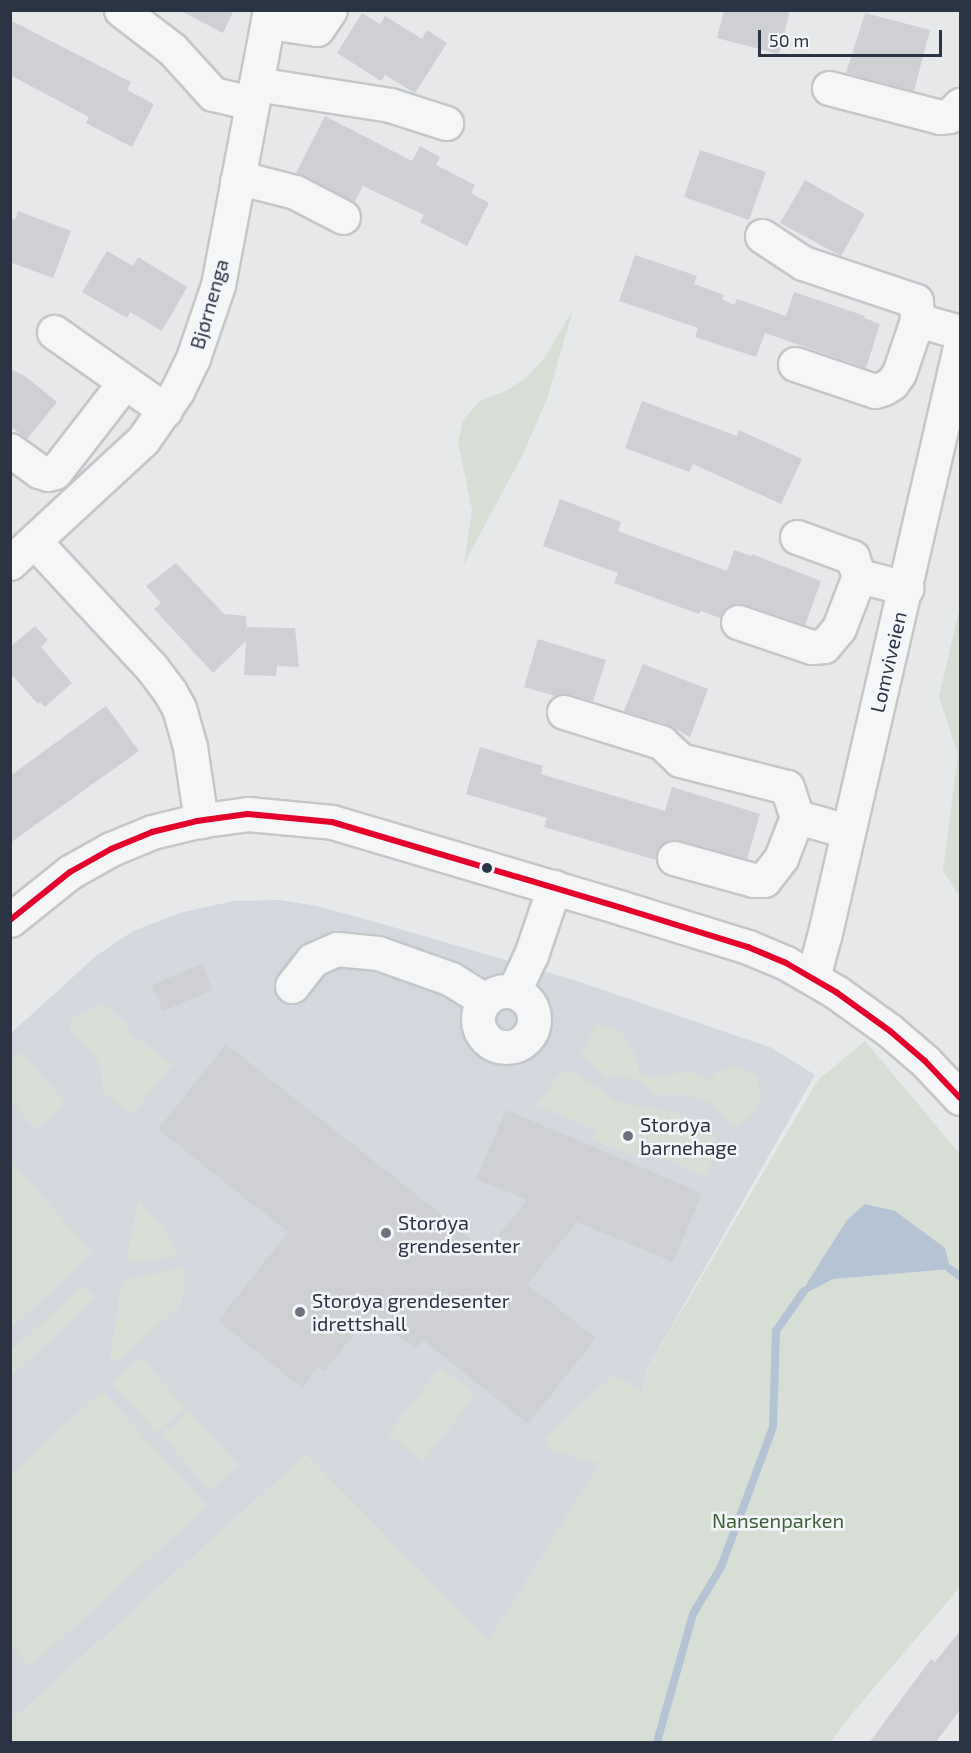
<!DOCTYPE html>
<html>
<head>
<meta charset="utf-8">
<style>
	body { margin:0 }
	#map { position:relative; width:971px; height:1753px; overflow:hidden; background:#e6e8ea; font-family:"Exo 2",sans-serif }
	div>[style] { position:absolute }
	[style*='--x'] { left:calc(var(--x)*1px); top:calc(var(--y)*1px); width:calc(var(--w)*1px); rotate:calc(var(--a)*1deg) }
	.built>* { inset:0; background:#d4d7dd }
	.green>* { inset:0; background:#d6ded6 }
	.water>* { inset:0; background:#b4c4d5 }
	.stream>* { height:8px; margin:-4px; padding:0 4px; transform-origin:4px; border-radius:4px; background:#b4c4d5 }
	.building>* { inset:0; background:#ced0d3 }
	.roads { filter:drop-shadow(2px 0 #c4c6c8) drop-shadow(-2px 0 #c4c6c8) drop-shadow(0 2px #c4c6c8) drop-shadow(0 -2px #c4c6c8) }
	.minor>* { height:33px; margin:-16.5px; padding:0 16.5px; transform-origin:16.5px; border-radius:16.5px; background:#f5f6f7 }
	.minor>.ring { margin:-16.5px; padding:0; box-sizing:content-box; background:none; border:33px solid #f5f6f7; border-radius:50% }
	.bus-1>* { height:6px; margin:-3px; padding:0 3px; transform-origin:3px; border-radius:3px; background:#e4002b }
	.dots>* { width:16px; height:16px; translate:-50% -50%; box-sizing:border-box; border:3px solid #f4f6f9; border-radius:50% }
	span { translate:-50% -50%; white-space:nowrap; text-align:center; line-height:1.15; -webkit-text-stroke:5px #f4f6f9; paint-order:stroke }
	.street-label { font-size:20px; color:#2b3445 }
	.poi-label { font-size:20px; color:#2b3445 }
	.left { translate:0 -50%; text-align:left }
	.park-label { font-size:20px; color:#3f6138 }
	.frame { position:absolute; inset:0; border:12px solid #2b3445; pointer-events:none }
	.scale { position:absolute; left:758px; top:30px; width:184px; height:27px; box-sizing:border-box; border:3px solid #2b3445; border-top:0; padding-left:8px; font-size:18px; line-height:21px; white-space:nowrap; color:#2b3445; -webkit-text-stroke:4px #f4f6f9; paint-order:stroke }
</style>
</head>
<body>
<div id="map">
	<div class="built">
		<div style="clip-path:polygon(280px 900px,317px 906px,379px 923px,577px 981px,772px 1048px,815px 1075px,646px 1371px,642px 1390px,600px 1464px,489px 1641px,306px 1455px,11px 1721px,10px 1034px,96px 956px,133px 931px,183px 912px,234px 901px)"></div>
	</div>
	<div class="green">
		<div style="clip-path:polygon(573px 310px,547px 399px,522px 456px,464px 564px,472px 510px,458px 442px,463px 420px,480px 401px,506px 391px,527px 377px,545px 357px)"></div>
		<div style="clip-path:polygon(960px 606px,960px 897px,943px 871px,958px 755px,939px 697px)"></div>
		<div style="clip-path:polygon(103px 1004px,126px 1023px,132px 1035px,173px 1064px,132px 1115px,104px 1093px,99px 1062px,69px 1031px,71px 1018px)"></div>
		<div style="clip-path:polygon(596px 1023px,622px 1032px,635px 1054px,640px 1073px,656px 1078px,685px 1071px,700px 1075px,709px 1081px,715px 1073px,736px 1065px,756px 1075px,762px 1095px,754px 1114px,733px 1127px,713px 1104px,691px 1095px,657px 1095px,642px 1083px,624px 1077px,607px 1077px,580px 1056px)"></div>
		<div style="clip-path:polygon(865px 1041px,960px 1154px,960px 1587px,850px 1716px,831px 1742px,11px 1742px,11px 1721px,306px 1455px,489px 1641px,600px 1464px,549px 1450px,544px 1439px,613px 1375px,642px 1390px,646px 1371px,818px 1080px)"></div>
		<div style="clip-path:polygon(21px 1052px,66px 1103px,36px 1130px,11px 1101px,11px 1061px)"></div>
		<div style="clip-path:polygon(571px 1070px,620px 1103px,680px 1113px,707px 1126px,716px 1138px,717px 1151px,705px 1177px,640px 1148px,633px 1156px,591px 1139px,596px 1131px,536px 1105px,559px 1074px)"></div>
		<div style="clip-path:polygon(11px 1162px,93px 1253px,11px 1328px,10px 1328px)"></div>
		<div style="clip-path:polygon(139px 1202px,163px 1226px,179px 1255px,137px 1263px,130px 1262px,126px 1257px)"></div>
		<div style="clip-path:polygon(180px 1268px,185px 1273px,185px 1286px,180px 1305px,125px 1356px,114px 1361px,110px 1358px,120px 1292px,128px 1279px)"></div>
		<div style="clip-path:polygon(83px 1285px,96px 1298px,11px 1376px,11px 1351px)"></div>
		<div style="clip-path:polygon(140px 1357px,185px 1407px,157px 1433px,111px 1383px)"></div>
		<div style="clip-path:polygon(441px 1367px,475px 1395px,423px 1462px,388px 1434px)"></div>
		<div style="clip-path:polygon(102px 1391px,207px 1506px,30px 1667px,11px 1645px,11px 1474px)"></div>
		<div style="clip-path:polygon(189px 1411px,238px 1465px,210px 1490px,161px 1435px)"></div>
	</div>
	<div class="water">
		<div style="clip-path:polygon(865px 1204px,895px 1211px,945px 1248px,950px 1269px,833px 1279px,804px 1294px,804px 1288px,847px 1220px)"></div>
	</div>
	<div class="stream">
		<div style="--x:950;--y:1269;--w:12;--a:35"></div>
		<div style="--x:657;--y:1742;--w:133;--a:-74.3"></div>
		<div style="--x:693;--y:1614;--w:55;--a:-59.2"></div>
		<div style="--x:721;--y:1567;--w:149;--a:-69.6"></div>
		<div style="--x:773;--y:1427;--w:96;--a:-88.2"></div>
		<div style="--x:776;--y:1331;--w:49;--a:-55"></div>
	</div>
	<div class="building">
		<div style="clip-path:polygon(179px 10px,234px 10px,223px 33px)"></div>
		<div style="clip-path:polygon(724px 10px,790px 10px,779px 54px,717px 38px)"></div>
		<div style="clip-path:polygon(362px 13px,380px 24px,385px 16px,422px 39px,427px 30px,447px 43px,415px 93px,385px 75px,381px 81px,337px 53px)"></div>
		<div style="clip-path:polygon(865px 13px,930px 30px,914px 91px,846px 73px)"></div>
		<div style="clip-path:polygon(10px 20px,131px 82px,127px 90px,154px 104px,132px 147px,86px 123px,89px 117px,10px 75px)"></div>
		<div style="clip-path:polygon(325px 116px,412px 161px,420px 146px,440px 157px,436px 165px,475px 185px,471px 193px,489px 203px,467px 246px,420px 222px,424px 215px,363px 186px,354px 203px,296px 173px)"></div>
		<div style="clip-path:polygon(700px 150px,766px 172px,749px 220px,684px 197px)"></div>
		<div style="clip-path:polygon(805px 180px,865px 214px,841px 256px,780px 223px)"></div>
		<div style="clip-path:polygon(18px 211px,71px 231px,53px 278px,10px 262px,10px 218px,15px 220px)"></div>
		<div style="clip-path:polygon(107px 251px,133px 266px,138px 257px,187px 287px,162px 331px,130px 312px,127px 318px,82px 292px)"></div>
		<div style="clip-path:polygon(635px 255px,697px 276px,694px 284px,724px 295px,722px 299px,734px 305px,737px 299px,786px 316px,794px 292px,865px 316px,864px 318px,880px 324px,866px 368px,765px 333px,756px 357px,695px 337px,698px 328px,619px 301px)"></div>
		<div style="clip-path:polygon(10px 369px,25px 376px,57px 402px,27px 439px,10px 426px)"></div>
		<div style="clip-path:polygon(642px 401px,737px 436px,739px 430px,802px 459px,781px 504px,693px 464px,689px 472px,625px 448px)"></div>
		<div style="clip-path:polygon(560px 499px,621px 522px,618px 531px,727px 571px,734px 550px,751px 556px,752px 554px,821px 581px,805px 625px,743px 604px,735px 604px,726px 608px,720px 618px,701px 611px,699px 614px,614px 583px,618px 573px,543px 546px)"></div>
		<div style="clip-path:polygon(176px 563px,224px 614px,246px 616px,247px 635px,247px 627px,295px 628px,299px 667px,277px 666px,276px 676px,244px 675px,246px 641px,213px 673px,154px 609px,161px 603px,146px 586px)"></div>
		<div style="clip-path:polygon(35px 626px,48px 640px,41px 647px,72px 683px,45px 707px,40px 702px,38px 704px,10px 673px,10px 647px)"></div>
		<div style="clip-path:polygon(538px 639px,606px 660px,593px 701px,569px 694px,555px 696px,524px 687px)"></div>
		<div style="clip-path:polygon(643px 664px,708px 689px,690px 737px,667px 724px,624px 711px)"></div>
		<div style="clip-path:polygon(106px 706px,139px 751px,10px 843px,10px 776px)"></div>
		<div style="clip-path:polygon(480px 747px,543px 766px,541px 774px,665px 811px,672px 787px,760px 814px,747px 859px,670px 840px,660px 845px,656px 860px,544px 827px,547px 818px,466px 794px)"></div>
		<div style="clip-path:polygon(202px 964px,213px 990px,163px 1011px,152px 985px)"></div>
		<div style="clip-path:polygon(226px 1044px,486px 1250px,527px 1200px,476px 1179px,506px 1110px,702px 1193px,673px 1262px,577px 1222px,527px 1284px,596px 1338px,528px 1424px,423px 1340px,415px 1349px,370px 1314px,324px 1372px,318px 1367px,302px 1388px,218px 1321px,288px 1232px,158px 1129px)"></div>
		<div style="clip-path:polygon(960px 1631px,960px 1710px,935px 1743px,869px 1743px,931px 1659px,935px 1662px)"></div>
	</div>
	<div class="roads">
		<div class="minor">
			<div style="--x:121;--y:10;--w:64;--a:37.4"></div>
			<div style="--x:172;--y:49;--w:61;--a:47.7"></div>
			<div style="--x:213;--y:94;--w:40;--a:13"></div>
			<div style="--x:268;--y:22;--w:49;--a:8.1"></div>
			<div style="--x:317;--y:29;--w:23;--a:-56"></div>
			<div style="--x:256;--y:84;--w:136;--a:8.9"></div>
			<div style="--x:390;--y:105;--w:59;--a:17.8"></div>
			<div style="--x:829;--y:88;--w:115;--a:14.6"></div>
			<div style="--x:940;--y:117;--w:9;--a:-6"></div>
			<div style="--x:949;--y:116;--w:16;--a:-45"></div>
			<div style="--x:237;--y:181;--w:15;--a:0"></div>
			<div style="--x:252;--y:181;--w:44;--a:14.3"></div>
			<div style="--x:295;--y:192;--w:54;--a:27.5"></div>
			<div style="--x:762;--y:236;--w:49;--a:33.4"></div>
			<div style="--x:803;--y:263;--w:119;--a:18.6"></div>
			<div style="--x:916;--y:301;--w:19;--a:87"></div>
			<div style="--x:917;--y:320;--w:45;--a:15.6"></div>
			<div style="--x:54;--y:332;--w:136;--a:35.1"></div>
			<div style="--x:795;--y:364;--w:84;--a:18.6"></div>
			<div style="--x:875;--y:391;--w:9;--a:-18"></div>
			<div style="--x:884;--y:388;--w:9;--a:-32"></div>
			<div style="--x:892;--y:383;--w:12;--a:-55"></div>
			<div style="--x:899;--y:373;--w:56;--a:-71.2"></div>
			<div style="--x:10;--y:450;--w:36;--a:36"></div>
			<div style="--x:39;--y:471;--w:9;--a:18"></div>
			<div style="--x:48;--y:474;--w:7;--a:-16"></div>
			<div style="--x:55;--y:472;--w:113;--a:-52.2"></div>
			<div style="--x:797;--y:537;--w:59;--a:20"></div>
			<div style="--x:852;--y:557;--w:20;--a:70"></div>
			<div style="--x:859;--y:576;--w:49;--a:14.3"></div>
			<div style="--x:35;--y:542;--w:172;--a:47.1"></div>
			<div style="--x:152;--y:668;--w:30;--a:53"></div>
			<div style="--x:170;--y:692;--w:18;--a:61"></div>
			<div style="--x:179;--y:708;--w:41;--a:74.2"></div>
			<div style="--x:190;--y:747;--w:75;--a:81.5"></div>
			<div style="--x:10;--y:563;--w:181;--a:-42.8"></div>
			<div style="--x:143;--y:440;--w:60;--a:-55.2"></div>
			<div style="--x:177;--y:391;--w:37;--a:-64"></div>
			<div style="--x:193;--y:358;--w:77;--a:-71.1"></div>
			<div style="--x:218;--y:285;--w:280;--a:-79.3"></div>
			<div style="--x:738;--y:622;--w:78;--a:18.7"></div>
			<div style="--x:812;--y:647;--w:12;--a:-5"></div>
			<div style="--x:824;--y:646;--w:23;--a:-50"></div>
			<div style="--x:839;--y:628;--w:56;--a:-69"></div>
			<div style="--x:564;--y:712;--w:102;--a:17.2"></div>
			<div style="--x:661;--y:742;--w:26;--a:43"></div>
			<div style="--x:680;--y:760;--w:110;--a:14.2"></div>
			<div style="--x:787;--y:787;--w:32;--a:72"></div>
			<div style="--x:797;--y:817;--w:53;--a:15.4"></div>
			<div style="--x:674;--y:858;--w:83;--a:15.4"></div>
			<div style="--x:754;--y:880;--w:10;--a:0"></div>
			<div style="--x:764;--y:880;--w:28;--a:-52"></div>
			<div style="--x:781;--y:858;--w:44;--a:-68.7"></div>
			<div style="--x:10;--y:920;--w:77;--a:-38.7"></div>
			<div style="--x:70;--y:872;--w:47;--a:-29.3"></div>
			<div style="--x:111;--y:849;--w:44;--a:-22.5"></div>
			<div style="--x:152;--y:832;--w:46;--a:-13.7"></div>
			<div style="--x:197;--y:821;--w:51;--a:-7.8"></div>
			<div style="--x:248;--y:814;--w:84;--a:5.4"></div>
			<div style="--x:332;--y:822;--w:302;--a:16.5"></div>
			<div style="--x:622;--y:908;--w:132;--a:17.2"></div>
			<div style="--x:748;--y:947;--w:41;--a:22.8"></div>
			<div style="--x:786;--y:963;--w:58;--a:30.1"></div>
			<div style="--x:836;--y:992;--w:67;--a:35.8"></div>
			<div style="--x:890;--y:1031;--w:46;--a:40.6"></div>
			<div style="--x:925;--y:1061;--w:51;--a:46.6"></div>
			<div style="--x:810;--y:975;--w:11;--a:-56"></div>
			<div style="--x:816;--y:966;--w:30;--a:-75"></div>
			<div style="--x:824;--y:937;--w:605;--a:-77.02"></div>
			<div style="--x:292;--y:986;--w:33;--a:-52"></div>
			<div style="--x:312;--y:960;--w:27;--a:-24"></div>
			<div style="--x:337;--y:949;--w:41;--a:5.6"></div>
			<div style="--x:378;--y:953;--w:77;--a:19.6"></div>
			<div style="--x:451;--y:979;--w:40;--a:32"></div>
			<div class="ring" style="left:478px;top:991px;width:23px;height:23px"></div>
			<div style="--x:514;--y:991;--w:40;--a:-65"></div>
			<div style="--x:531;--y:955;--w:72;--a:-71.3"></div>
		</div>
	</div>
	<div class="bus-1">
		<div style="--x:10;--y:920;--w:77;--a:-38.7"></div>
		<div style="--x:70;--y:872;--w:47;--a:-29.3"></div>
		<div style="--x:111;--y:849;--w:44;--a:-22.5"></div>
		<div style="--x:152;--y:832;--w:46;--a:-13.7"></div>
		<div style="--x:197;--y:821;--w:51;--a:-7.8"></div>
		<div style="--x:248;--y:814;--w:84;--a:5.4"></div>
		<div style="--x:332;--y:822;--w:302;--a:16.5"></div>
		<div style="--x:622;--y:908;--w:132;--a:17.2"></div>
		<div style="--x:748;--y:947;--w:41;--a:22.8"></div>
		<div style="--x:786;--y:963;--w:58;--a:30.1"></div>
		<div style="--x:836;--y:992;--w:67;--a:35.8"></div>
		<div style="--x:890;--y:1031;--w:46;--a:40.6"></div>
		<div style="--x:925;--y:1061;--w:51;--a:46.6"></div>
	</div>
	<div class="dots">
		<div style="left:487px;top:868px;background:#2b3445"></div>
		<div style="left:628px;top:1136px;background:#6c737f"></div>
		<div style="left:386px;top:1233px;background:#6c737f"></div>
		<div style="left:300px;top:1312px;background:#6c737f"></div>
	</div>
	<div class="street-label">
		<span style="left:209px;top:304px;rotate:-74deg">Bjørnenga</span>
		<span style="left:888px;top:662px;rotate:-77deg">Lomviveien</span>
	</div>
	<div class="poi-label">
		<span class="left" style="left:640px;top:1136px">Storøya<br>barnehage</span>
		<span class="left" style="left:398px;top:1234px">Storøya<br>grendesenter</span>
		<span class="left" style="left:312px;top:1312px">Storøya grendesenter<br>idrettshall</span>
	</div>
	<div class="park-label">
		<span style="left:778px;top:1520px">Nansenparken</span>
	</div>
	<div class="frame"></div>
	<div class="scale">50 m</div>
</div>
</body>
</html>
